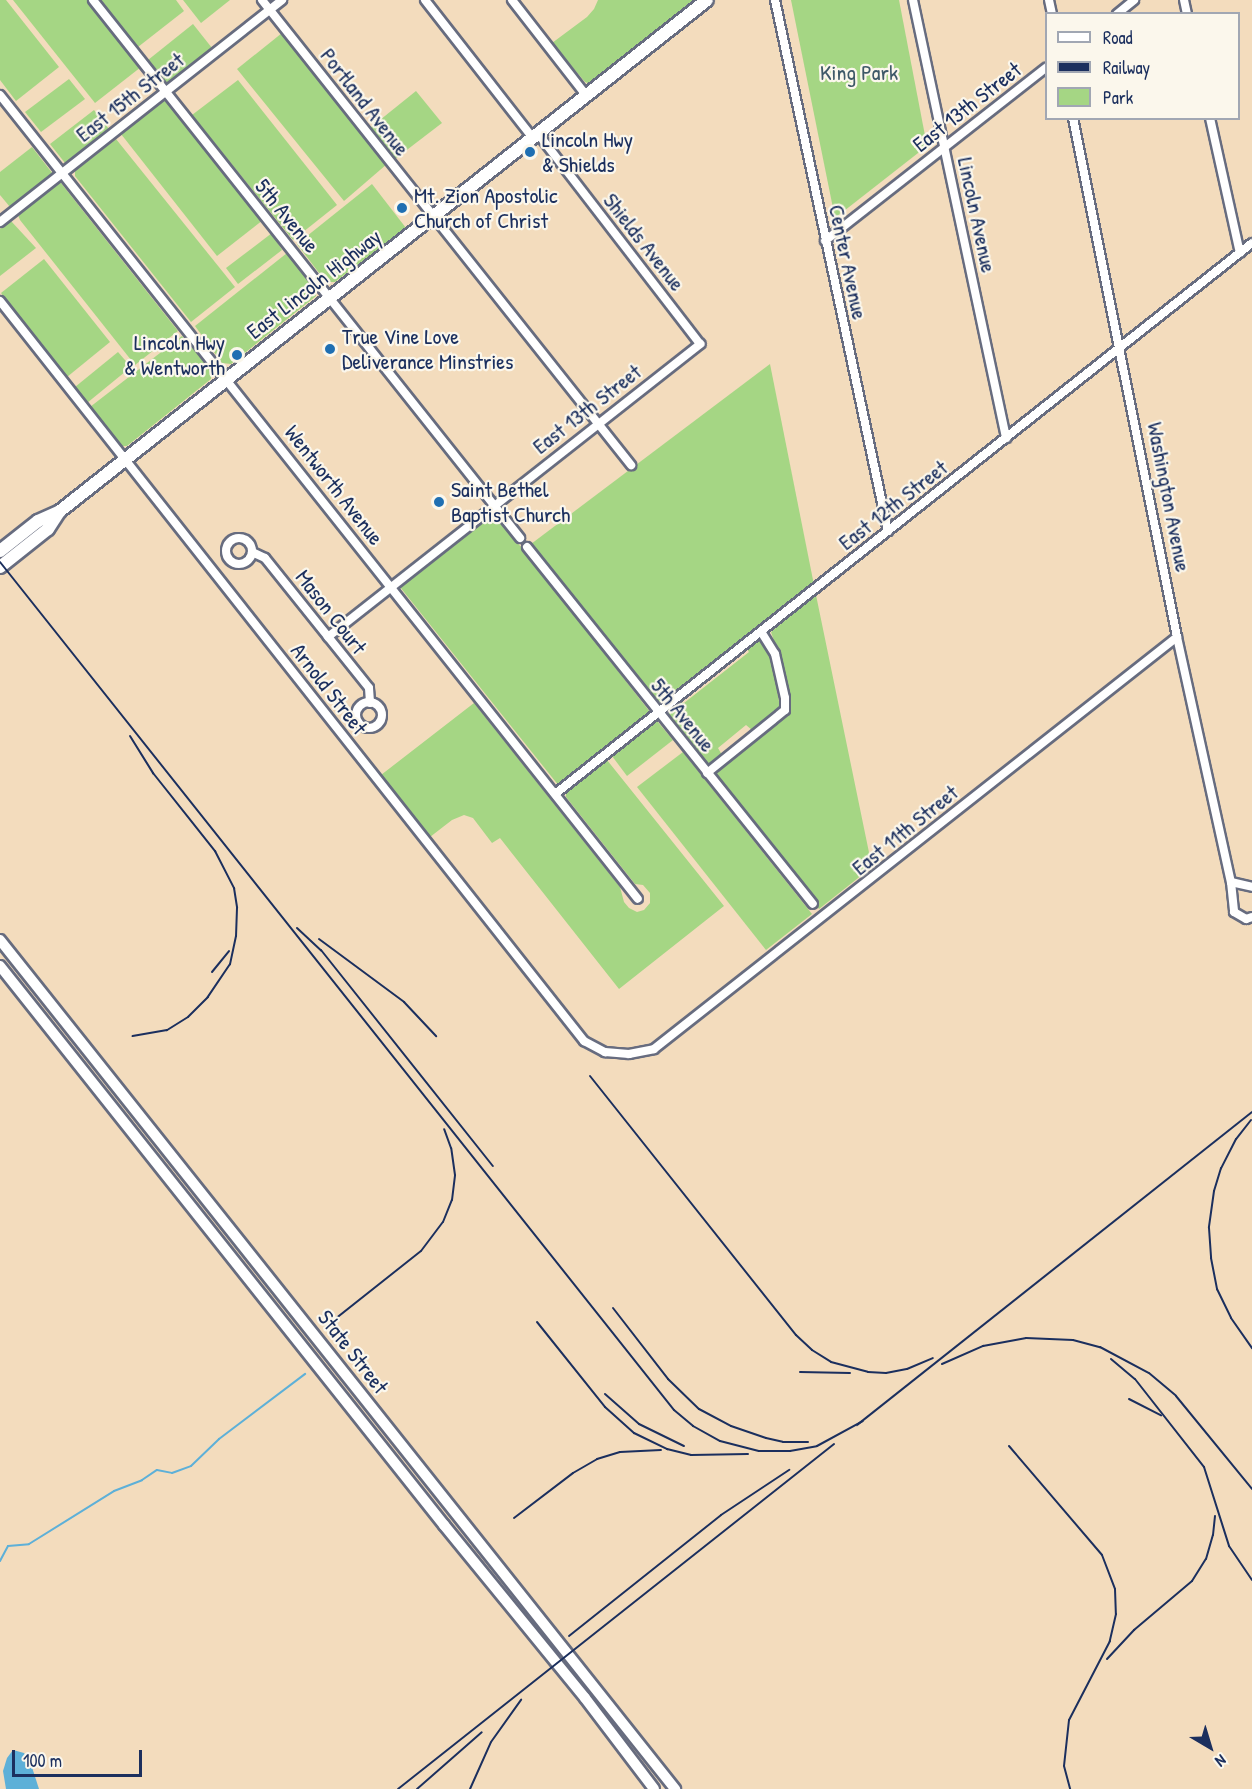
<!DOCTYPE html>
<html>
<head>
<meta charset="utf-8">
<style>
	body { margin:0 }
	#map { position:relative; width:1252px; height:1789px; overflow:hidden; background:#f3dcbd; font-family:"Patrick Hand",sans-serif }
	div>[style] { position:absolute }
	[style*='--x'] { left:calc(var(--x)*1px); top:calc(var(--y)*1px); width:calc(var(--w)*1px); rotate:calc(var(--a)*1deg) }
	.green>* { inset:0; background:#a5d684 }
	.water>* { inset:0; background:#5db0d8 }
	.stream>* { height:2px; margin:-1px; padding:0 1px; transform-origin:1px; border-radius:1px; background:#5db0d8 }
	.roads { filter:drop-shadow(2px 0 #676c7f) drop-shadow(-2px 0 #676c7f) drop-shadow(0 2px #676c7f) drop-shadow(0 -2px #676c7f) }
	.street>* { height:8px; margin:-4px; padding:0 4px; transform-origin:4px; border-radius:4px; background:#fff }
	.street>.ring { margin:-4px; padding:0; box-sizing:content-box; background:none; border:8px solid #fff; border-radius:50% }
	.secondary>* { height:10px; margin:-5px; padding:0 5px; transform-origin:5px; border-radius:5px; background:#fff }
	.primary>* { height:12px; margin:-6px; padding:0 6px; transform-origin:6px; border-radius:6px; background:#fff }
	.rail>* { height:2px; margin:-1px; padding:0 1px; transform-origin:1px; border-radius:1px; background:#1b2f5e }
	.dots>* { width:16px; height:16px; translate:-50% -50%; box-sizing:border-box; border:3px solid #fbf7ec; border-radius:50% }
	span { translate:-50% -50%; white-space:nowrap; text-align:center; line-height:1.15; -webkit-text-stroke:4.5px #fbf7ec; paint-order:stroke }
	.park-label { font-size:22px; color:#3e5968 }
	.street-label { font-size:22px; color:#1b2f5e }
	.poi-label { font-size:22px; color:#1b2f5e }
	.left { translate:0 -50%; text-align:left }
	.right { translate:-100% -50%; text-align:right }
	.legend { position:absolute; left:1045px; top:12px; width:195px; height:108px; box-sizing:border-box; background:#fbf7ec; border:2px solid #a1a7b3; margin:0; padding:8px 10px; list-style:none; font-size:18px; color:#1b2f5e }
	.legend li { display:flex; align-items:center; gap:12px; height:30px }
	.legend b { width:30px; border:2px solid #a1a7b3 }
	.north { position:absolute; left:1180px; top:1717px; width:60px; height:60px; -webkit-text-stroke:4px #fbf7ec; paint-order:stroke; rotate:142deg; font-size:16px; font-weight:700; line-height:24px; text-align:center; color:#1b2f5e }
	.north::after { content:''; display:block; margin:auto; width:21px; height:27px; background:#1b2f5e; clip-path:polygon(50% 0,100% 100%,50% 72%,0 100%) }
	.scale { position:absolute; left:12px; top:1750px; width:130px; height:27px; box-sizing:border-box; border:3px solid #1b2f5e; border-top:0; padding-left:8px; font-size:18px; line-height:21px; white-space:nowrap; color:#1b2f5e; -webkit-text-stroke:4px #fbf7ec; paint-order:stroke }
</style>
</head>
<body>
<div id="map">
	<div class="green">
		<div style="clip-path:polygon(0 0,6px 0,59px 67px,16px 101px,0 80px)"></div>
		<div style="clip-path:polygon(13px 0,88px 0,141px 67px,95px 103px)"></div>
		<div style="clip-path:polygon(100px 0,176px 0,184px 11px,138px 47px)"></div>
		<div style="clip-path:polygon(183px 0,230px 0,201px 23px)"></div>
		<div style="clip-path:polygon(598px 0,696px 0,590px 84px,585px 82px,552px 43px,587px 17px,594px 9px)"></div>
		<div style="clip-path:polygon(791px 0,899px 0,927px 146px,835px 218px)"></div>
		<div style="clip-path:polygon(193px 24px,212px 48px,169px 82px,166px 82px,148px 60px)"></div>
		<div style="clip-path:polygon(282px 33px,387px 164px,344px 201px,237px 69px)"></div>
		<div style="clip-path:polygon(69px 79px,85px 99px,41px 132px,25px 112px)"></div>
		<div style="clip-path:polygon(238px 80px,337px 205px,293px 240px,192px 115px)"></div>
		<div style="clip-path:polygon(416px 91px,442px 123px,395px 159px,370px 128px)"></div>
		<div style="clip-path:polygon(165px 100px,169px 101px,263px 220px,217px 256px,121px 134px)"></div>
		<div style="clip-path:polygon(94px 110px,109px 129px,65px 163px,50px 144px)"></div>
		<div style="clip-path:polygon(116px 139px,235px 287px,191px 322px,75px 176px,75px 171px)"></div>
		<div style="clip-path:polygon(32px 147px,53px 174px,10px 207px,0 195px,0 172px)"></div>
		<div style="clip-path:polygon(58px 183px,61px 183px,178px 331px,135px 365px,20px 220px,18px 215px)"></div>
		<div style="clip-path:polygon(372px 184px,406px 228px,335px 282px,326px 282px,297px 244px)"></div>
		<div style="clip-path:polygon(11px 221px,36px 248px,0 276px,0 229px)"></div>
		<div style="clip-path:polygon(272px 233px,282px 250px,238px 284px,226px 268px)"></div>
		<div style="clip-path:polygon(287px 253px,290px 254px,316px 289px,316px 296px,231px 364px,222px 363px,195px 326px)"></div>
		<div style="clip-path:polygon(44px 259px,110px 342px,67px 377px,1px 293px)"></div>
		<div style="clip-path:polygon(182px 336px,211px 370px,211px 379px,127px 446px,122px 446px,90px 407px)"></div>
		<div style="clip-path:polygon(118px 352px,131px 367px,87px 403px,75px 387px)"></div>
		<div style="clip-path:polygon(770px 364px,814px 585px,660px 706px,531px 544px)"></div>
		<div style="clip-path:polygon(495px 514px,650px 712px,559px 786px,400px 587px,490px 515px)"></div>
		<div style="clip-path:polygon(816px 595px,872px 867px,819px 909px,717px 779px,715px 773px,789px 713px,791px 705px,784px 670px,771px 632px)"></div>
		<div style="clip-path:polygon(759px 641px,765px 645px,771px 656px,780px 707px,754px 729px,752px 730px,746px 725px,718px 748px,722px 755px,712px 763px,705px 764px,666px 714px,679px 702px,684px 703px,749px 652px,747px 649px)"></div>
		<div style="clip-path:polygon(474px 703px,620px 887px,624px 902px,629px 908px,637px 912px,644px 910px,650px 903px,650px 893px,643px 885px,635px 884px,566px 797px,566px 792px,607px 760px,724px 906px,619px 989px,500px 838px,492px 843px,473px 818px,464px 815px,452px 820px,430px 837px,381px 775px)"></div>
		<div style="clip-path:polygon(657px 721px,673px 740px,627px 776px,612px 756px)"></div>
		<div style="clip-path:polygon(683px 752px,812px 914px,766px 950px,637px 787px)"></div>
	</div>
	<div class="water">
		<div style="clip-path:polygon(13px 1750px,24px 1753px,30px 1761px,39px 1789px,6px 1789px,3px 1771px,7px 1758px)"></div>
	</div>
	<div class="stream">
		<div style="--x:0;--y:1561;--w:17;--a:-62"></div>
		<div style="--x:8;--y:1546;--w:21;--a:-5"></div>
		<div style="--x:29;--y:1544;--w:100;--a:-31.9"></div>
		<div style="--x:114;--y:1491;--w:30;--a:-21"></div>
		<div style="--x:142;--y:1480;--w:18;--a:-34"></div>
		<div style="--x:157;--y:1470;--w:15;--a:11"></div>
		<div style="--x:172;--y:1473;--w:20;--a:-20"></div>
		<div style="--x:191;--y:1466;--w:39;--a:-44"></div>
		<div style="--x:219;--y:1439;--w:108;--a:-37.1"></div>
	</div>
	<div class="roads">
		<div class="street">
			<div style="--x:93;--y:0;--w:687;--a:51.56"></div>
			<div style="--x:262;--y:0;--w:594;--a:51.57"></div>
			<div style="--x:425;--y:0;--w:175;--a:52"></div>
			<div style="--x:512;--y:0;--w:120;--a:52.1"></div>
			<div style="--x:775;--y:0;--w:543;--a:77.99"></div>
			<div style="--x:913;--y:0;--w:448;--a:78"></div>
			<div style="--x:1049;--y:0;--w:14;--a:78"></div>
			<div style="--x:1184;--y:0;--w:14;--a:78"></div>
			<div style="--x:1117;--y:14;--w:22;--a:-39"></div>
			<div style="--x:0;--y:95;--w:1026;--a:51.57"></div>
			<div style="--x:1073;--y:118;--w:529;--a:78.67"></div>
			<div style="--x:1177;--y:637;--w:251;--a:77.6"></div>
			<div style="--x:1231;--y:882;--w:30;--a:84"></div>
			<div style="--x:1234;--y:912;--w:14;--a:30"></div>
			<div style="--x:1246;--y:919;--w:6;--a:-18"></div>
			<div style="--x:1210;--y:118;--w:138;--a:77.5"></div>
			<div style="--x:0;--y:222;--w:359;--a:-38.2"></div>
			<div style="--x:825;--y:241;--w:281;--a:-38.1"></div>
			<div style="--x:0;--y:301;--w:943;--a:51.72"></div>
			<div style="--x:584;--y:1041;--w:24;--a:28"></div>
			<div style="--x:605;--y:1052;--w:24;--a:5"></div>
			<div style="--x:629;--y:1054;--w:25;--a:-11"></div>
			<div style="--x:654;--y:1049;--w:666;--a:-38.23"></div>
			<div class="ring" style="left:226px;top:538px;width:18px;height:18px"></div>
			<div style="--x:527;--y:547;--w:457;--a:51.3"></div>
			<div style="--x:252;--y:552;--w:14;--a:25"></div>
			<div style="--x:265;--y:558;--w:166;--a:51.3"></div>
			<div style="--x:369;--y:688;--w:15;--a:86"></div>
			<div style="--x:328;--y:637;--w:474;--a:-38.2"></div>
			<div style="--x:700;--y:344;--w:265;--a:-127.6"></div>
			<div class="ring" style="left:356px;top:702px;width:18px;height:18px"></div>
			<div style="--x:707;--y:773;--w:100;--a:-38.9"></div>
			<div style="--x:785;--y:710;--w:12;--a:-90"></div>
			<div style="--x:785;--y:698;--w:45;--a:-102.8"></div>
			<div style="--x:775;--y:654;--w:26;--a:-122"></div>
			<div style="--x:555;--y:794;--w:888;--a:-38.33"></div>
			<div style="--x:1231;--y:882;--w:22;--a:13"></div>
		</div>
		<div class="secondary">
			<div style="--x:0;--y:940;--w:1085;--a:51.51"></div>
			<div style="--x:0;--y:966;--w:714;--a:51.54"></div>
			<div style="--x:444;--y:1525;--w:223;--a:50.8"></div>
			<div style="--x:585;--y:1698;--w:114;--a:52.8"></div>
		</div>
		<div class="primary">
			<div style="--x:0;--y:551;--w:48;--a:-38.3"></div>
			<div style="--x:38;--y:521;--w:24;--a:-24"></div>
			<div style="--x:60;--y:511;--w:824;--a:-38.3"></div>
			<div style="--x:0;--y:567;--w:61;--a:-38.4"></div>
			<div style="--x:48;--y:529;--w:20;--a:-57"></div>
		</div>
	</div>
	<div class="rail">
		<div style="--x:0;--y:562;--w:1083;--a:51.52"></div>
		<div style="--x:674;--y:1410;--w:25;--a:40"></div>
		<div style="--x:693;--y:1426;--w:31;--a:29"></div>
		<div style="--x:720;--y:1441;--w:40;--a:14.4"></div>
		<div style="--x:759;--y:1451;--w:31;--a:0"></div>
		<div style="--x:790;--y:1451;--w:27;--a:-10"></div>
		<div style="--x:817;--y:1446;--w:52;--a:-28.5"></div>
		<div style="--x:130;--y:736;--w:44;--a:58.1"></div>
		<div style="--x:153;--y:773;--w:100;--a:51.5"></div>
		<div style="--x:215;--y:851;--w:42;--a:62.8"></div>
		<div style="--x:234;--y:888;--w:20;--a:81"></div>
		<div style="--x:237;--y:908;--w:28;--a:92"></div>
		<div style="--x:236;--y:936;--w:29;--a:102"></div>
		<div style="--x:230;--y:964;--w:40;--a:124"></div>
		<div style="--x:208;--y:997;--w:28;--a:135"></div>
		<div style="--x:188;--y:1017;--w:25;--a:148"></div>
		<div style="--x:167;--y:1030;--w:35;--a:170"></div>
		<div style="--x:297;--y:928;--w:33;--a:43"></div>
		<div style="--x:321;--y:950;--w:276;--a:51.5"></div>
		<div style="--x:319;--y:939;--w:106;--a:36.5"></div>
		<div style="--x:404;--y:1002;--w:47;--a:46.7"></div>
		<div style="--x:212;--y:972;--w:27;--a:-51"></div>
		<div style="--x:590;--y:1076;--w:331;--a:51.5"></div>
		<div style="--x:796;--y:1335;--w:22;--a:43"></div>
		<div style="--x:812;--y:1350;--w:22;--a:32"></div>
		<div style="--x:831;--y:1362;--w:38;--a:15"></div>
		<div style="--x:868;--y:1372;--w:18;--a:3"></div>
		<div style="--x:886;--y:1373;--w:21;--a:-11"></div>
		<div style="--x:907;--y:1369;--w:28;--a:-23"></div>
		<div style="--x:1251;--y:1120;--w:24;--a:128"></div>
		<div style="--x:1236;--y:1139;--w:33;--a:117"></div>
		<div style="--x:1221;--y:1168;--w:24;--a:107"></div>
		<div style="--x:1214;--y:1191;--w:37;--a:98"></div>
		<div style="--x:1209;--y:1228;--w:30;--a:86"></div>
		<div style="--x:1211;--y:1258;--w:32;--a:79"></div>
		<div style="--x:1217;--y:1289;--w:32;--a:64"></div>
		<div style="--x:1231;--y:1318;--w:37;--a:55"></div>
		<div style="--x:613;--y:1308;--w:90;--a:52.2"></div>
		<div style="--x:668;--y:1379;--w:43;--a:44.1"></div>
		<div style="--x:699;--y:1409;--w:36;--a:28"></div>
		<div style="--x:731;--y:1426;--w:37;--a:19"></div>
		<div style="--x:766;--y:1438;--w:17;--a:13"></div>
		<div style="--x:783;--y:1442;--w:25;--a:0"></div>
		<div style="--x:537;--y:1322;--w:109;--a:51.3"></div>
		<div style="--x:605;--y:1407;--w:39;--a:42"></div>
		<div style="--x:634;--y:1433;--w:37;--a:26"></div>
		<div style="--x:667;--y:1449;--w:25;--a:14"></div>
		<div style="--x:691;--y:1455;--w:57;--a:-1"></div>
		<div style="--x:325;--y:1327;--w:122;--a:-38.4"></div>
		<div style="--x:421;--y:1251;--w:36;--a:-53"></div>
		<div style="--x:443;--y:1222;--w:24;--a:-68"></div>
		<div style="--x:452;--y:1200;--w:25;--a:-83"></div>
		<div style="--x:455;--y:1175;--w:27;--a:-98"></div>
		<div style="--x:451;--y:1148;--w:20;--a:-110"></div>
		<div style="--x:1111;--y:1359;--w:31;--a:40"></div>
		<div style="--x:1135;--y:1379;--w:112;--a:51.9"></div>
		<div style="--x:1204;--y:1467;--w:83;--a:72.4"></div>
		<div style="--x:1229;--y:1546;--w:41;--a:55.9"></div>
		<div style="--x:942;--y:1364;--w:45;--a:-23.7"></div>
		<div style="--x:983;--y:1346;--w:44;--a:-10.5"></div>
		<div style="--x:1026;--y:1338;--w:47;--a:2.4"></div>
		<div style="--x:1073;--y:1340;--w:28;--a:15"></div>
		<div style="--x:1100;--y:1347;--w:55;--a:28"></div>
		<div style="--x:1149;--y:1373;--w:35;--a:40"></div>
		<div style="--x:1176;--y:1396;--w:120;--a:50.7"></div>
		<div style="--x:800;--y:1372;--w:50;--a:1.1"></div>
		<div style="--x:605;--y:1394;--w:45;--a:41.4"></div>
		<div style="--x:639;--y:1424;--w:50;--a:26.1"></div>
		<div style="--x:1129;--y:1399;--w:36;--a:27"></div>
		<div style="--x:857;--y:1425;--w:504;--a:-38.39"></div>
		<div style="--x:1009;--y:1446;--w:143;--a:49.5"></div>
		<div style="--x:1102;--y:1555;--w:36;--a:69"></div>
		<div style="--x:1115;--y:1589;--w:25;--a:88"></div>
		<div style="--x:1116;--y:1614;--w:28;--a:103"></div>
		<div style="--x:1110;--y:1641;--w:89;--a:117.4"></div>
		<div style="--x:1069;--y:1720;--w:46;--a:96.2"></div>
		<div style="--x:1064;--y:1766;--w:24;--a:75"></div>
		<div style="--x:514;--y:1518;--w:74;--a:-37.3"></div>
		<div style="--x:573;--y:1473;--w:28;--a:-30"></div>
		<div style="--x:597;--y:1459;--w:24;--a:-17"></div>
		<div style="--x:620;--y:1452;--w:41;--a:-2.8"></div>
		<div style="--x:569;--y:1636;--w:194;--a:-38.5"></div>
		<div style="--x:721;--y:1515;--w:82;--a:-33.5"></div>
		<div style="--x:1107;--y:1659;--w:40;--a:-47"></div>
		<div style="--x:1134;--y:1630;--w:76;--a:-40.2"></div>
		<div style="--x:1192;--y:1581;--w:26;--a:-58"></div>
		<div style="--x:1206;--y:1559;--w:25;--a:-74"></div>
		<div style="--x:1213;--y:1535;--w:19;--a:-84"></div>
		<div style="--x:398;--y:1789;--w:556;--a:-38.35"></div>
		<div style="--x:417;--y:1789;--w:86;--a:-41.2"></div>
		<div style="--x:470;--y:1789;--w:51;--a:-65.9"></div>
		<div style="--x:491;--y:1742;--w:52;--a:-54.5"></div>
	</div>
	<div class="dots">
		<div style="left:530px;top:152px;background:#1f6fb2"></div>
		<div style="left:402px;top:208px;background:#1f6fb2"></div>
		<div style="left:330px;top:349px;background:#1f6fb2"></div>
		<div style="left:237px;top:355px;background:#1f6fb2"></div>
		<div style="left:439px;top:502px;background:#1f6fb2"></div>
	</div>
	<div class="park-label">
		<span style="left:859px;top:73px">King Park</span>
	</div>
	<div class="street-label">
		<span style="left:130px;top:97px;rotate:-38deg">East 15th Street</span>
		<span style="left:365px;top:102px;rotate:52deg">Portland Avenue</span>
		<span style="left:967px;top:107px;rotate:-38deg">East 13th Street</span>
		<span style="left:977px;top:215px;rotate:78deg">Lincoln Avenue</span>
		<span style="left:287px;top:216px;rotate:51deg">5th Avenue</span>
		<span style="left:644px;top:242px;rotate:52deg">Shields Avenue</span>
		<span style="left:848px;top:262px;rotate:78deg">Center Avenue</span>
		<span style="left:314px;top:284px;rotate:-38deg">East Lincoln Highway</span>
		<span style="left:587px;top:409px;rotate:-38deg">East 13th Street</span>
		<span style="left:334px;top:485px;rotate:52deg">Wentworth Avenue</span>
		<span style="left:1169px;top:497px;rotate:79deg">Washington Avenue</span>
		<span style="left:893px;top:505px;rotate:-38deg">East 12th Street</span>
		<span style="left:331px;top:612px;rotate:52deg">Mason Court</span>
		<span style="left:329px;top:689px;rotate:52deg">Arnold Street</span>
		<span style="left:683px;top:715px;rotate:51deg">5th Avenue</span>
		<span style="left:905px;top:830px;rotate:-39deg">East 11th Street</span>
		<span style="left:353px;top:1352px;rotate:52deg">State Street</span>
	</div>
	<div class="poi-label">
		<span class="left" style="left:542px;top:152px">Lincoln Hwy<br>&amp; Shields</span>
		<span class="left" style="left:414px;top:208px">Mt. Zion Apostolic<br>Church of Christ</span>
		<span class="left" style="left:342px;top:349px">True Vine Love<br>Deliverance Minstries</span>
		<span class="right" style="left:225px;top:355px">Lincoln Hwy<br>&amp; Wentworth</span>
		<span class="left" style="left:451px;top:502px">Saint Bethel<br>Baptist Church</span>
	</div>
	<ul class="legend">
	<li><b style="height:8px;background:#fff"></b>Road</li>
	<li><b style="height:8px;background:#1b2f5e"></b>Railway</li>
	<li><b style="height:16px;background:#a5d684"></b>Park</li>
	</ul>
	<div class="north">N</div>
	<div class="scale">100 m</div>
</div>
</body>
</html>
